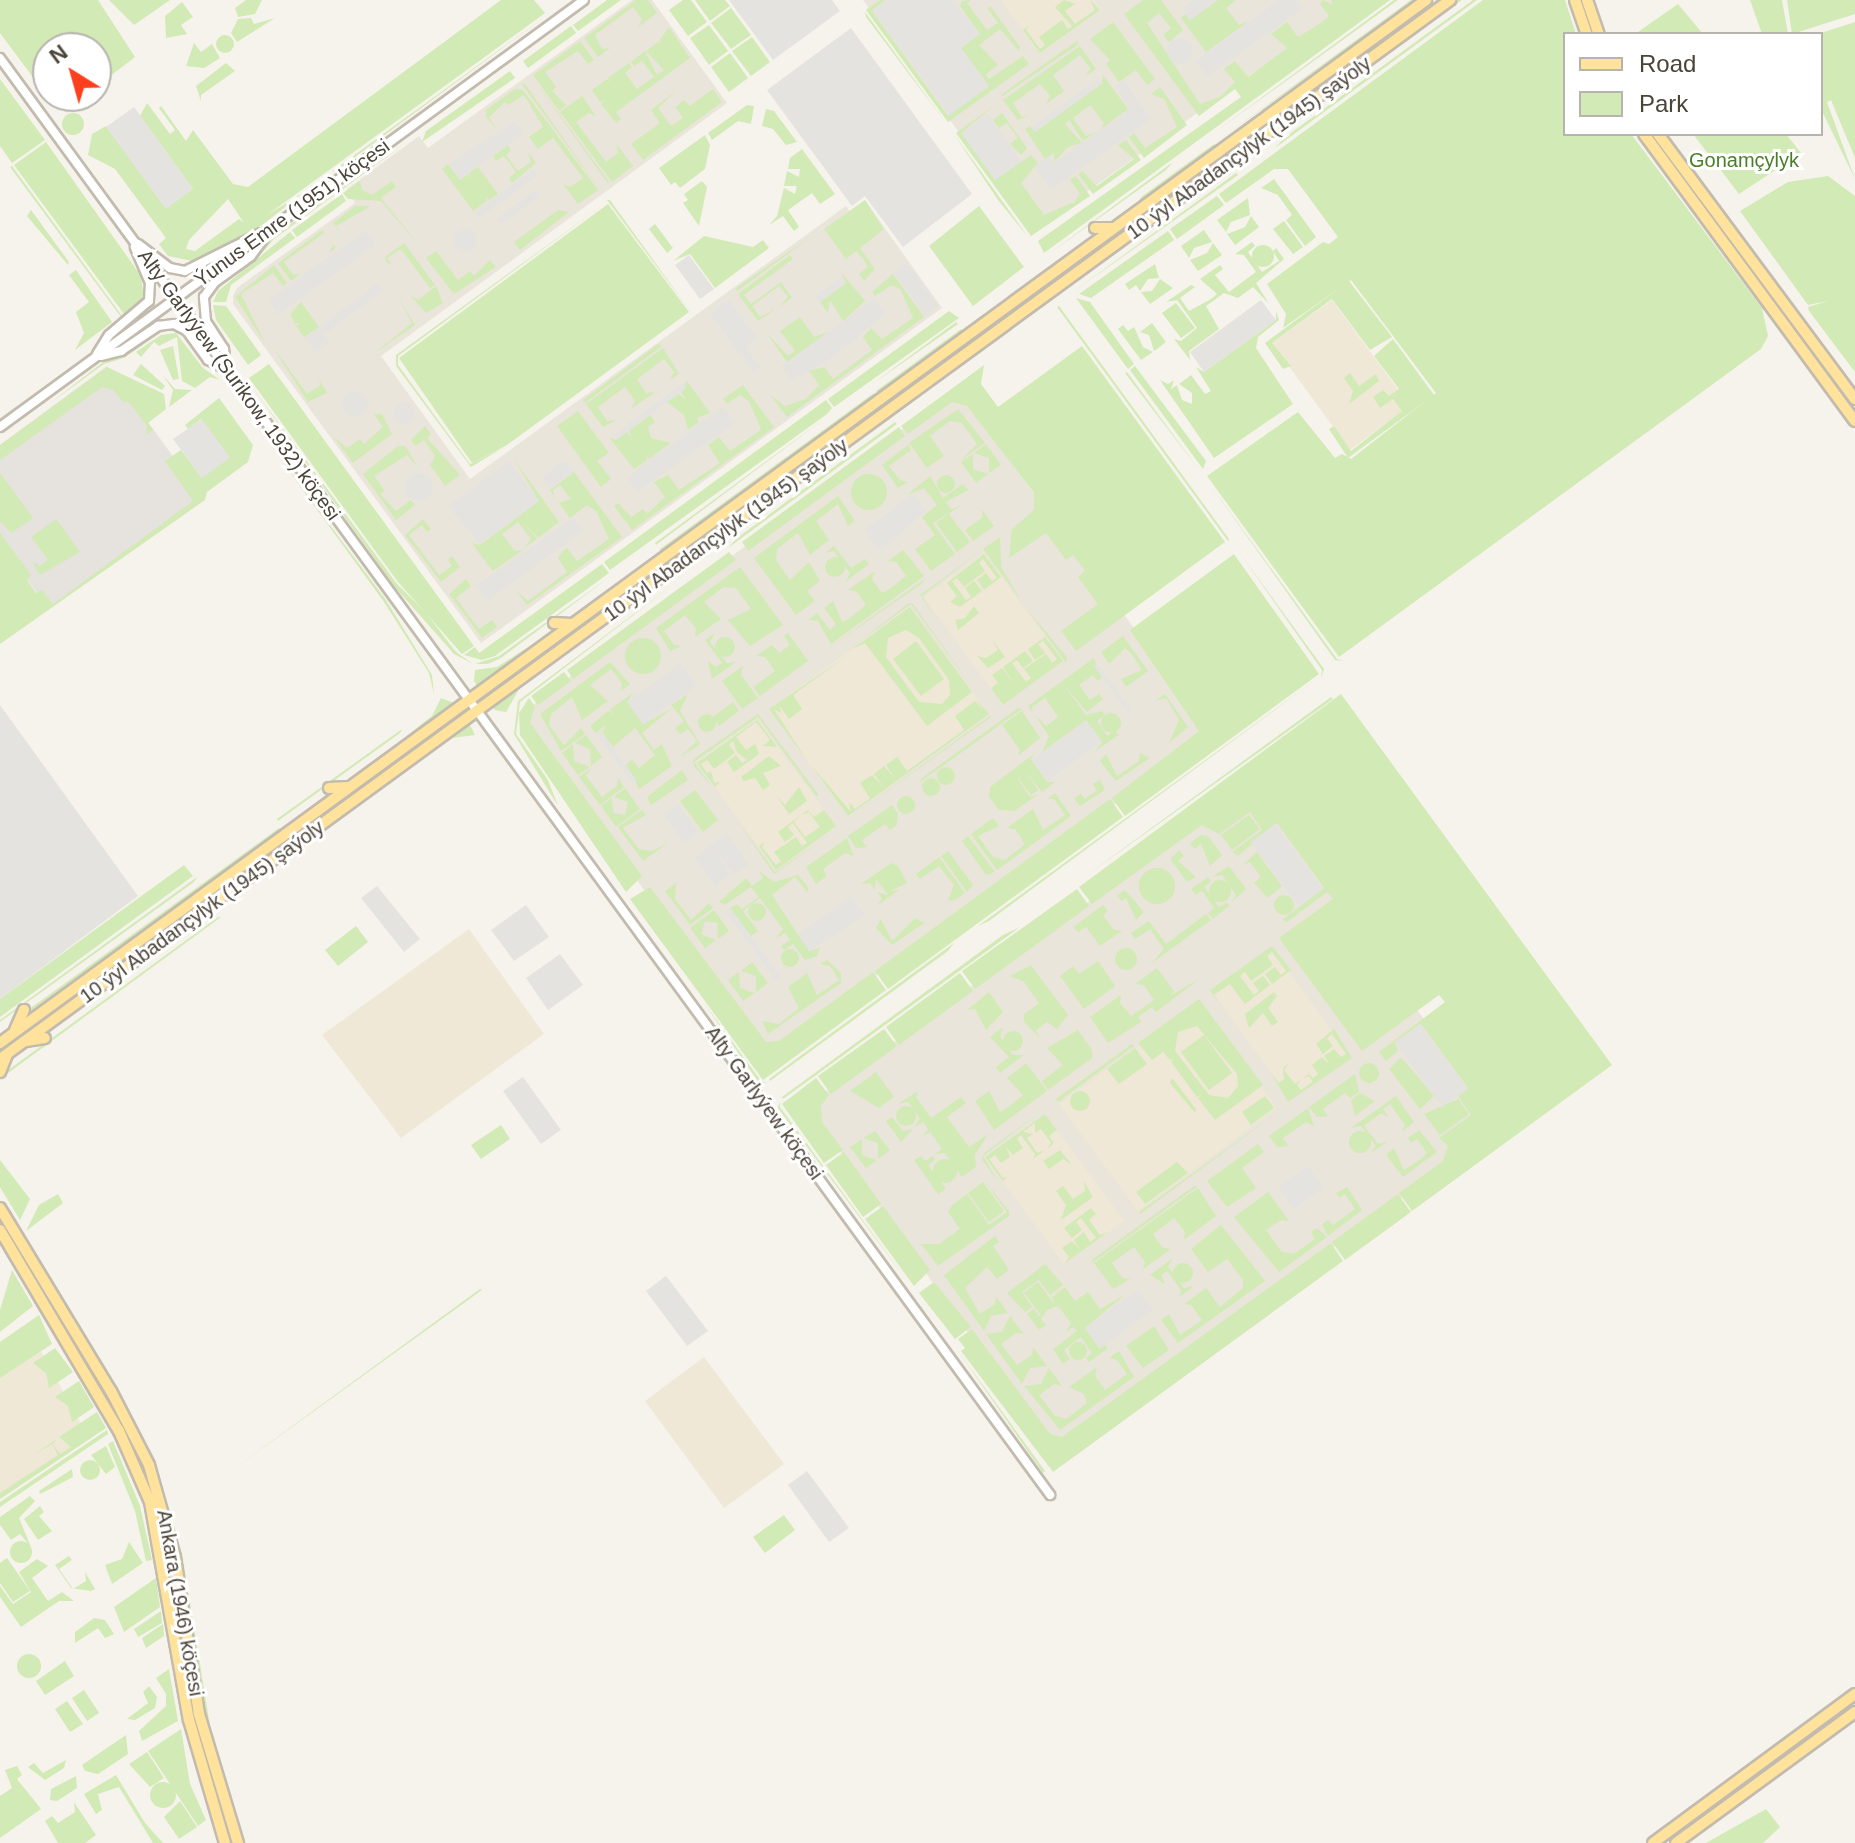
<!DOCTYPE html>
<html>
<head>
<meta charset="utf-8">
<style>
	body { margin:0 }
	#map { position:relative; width:1855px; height:1843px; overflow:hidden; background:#f6f3ec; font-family:Arial,sans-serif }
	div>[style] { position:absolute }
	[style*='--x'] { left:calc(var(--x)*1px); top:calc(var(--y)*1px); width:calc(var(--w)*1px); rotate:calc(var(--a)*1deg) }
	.residential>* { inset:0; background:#eae5da }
	.industrial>* { inset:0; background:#e6e2dd }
	.education>* { inset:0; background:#efe8d6 }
	.green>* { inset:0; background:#d2eab5 }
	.round { border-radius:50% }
	.parking>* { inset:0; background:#e5e3e0 }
	.roads { filter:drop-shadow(2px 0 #c2bbae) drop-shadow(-2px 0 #c2bbae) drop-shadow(0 2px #c2bbae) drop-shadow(0 -2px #c2bbae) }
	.minor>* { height:8px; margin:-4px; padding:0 4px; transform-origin:4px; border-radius:4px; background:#fff }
	.major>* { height:10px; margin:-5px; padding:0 5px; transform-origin:5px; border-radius:5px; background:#ffe39c }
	span { translate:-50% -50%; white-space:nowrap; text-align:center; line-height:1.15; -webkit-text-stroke:6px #fff; paint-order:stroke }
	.street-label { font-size:20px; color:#4b4439 }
	.park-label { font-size:20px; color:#4a7f2a }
	.legend { position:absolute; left:1563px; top:32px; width:260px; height:104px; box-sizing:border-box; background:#fff; border:2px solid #b7b4b0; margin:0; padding:10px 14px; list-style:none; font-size:24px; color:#4b4439 }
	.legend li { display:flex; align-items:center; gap:16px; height:40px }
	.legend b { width:40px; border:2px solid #b7b4b0 }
	.north { position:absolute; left:32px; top:32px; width:80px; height:80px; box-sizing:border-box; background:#fff; border:2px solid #b7b4b0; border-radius:50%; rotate:323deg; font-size:22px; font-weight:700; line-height:32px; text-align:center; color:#4b4439 }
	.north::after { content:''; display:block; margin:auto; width:28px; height:36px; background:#fc3f1d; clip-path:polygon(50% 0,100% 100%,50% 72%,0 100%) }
</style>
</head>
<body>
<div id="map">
	<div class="residential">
		<div style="clip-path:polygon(632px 0,652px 0,727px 103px,381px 356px,470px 479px,846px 206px,851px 213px,866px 202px,942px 308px,481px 643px,233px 304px,233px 296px,237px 288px,355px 203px,347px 189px,419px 136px,428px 148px)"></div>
		<div style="clip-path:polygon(863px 0,1355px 0,1031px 232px)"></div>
		<div style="clip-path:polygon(956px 389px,1213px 734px,764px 1056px,523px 722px,536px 702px)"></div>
		<div style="clip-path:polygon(1250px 809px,1277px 820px,1502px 1125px,1052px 1451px,807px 1105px,1207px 816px)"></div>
	</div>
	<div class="industrial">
		<div style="clip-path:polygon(107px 366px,202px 496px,48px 608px,0 543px,0 445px)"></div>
	</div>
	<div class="education">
		<div style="clip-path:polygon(1001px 0,1094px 0,1101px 10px,1040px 54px)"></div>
		<div style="clip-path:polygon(1332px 300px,1410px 406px,1350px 450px,1272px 343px)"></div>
		<div style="clip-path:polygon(984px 553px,1063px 661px,1003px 705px,924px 597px)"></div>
		<div style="clip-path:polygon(910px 607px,989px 714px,848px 816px,769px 709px)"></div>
		<div style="clip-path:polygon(757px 719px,836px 826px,776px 870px,697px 763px)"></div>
		<div style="clip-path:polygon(469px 929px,544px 1034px,401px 1138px,322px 1035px)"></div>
		<div style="clip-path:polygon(1272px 948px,1349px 1055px,1290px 1098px,1212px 992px)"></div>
		<div style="clip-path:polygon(1199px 1002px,1277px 1108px,1138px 1211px,1059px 1104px)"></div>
		<div style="clip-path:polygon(1045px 1114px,1124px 1221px,1064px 1264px,985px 1157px)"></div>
		<div style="clip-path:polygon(35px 1340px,89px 1439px,0 1499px,0 1364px)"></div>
		<div style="clip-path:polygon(704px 1357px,784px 1464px,724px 1508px,645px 1401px)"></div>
	</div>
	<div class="green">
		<div style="clip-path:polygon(0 0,98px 0,135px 57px,96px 87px,96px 48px,48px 48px,48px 96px,84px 96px,71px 102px,50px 100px,0 33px)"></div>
		<div style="clip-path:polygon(109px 0,170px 0,134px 25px)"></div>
		<div style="clip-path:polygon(246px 0,262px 0,255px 14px,238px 17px,235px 8px)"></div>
		<div style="clip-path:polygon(evenodd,501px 0,534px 0,545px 13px,263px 218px,193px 261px,168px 256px,159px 244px,166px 238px,115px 169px,88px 155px,92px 134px,106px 126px,166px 208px,193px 189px,140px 116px,147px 103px,170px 134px,175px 130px,159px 108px,161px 106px,186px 141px,193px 130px,233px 184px,248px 187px,501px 0,228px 199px,244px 223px,239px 219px,195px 251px,186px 249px,189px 240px,228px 199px)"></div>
		<div style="clip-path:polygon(607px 0,621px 0,578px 31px,573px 25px)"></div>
		<div style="clip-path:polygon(636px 0,648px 0,657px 13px,638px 27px,642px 19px,633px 7px,595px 35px,602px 49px,610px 48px,598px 57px,584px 38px)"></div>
		<div style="clip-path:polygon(683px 0,691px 0,707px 22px,688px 36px,669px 10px)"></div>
		<div style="clip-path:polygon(695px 0,725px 0,730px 6px,710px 21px)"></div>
		<div style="clip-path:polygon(880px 0,885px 0,872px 11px,948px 116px,989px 86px,961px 48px,980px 34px,960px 6px,962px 1px,971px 0,967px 3px,987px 30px,998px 23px,987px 8px,991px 7px,1020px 47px,1019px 51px,1000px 29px,979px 45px,998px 65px,986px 74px,989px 79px,1023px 56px,1029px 64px,948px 122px,866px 10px)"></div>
		<div style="clip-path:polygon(1064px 0,1075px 4px,1065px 11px,1075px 24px,1095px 10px,1090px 0,1100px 10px,1040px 53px,1023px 30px,1029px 25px,1026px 30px,1040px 49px,1045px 45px,1039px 37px,1062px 20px,1068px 29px,1072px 26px,1055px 7px)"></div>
		<div style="clip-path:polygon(1143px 0,1161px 0,1183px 30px,1169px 42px,1163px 35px,1171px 28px,1159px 13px,1147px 23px,1200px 104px,1221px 96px,1235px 82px,1224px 69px,1235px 61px,1248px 77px,1287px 48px,1271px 34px,1287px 22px,1298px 37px,1321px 23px,1329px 16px,1320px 4px,1323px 0,1333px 5px,1331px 0,1390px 0,1044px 253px,1038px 241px,1241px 97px,1235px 89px,1199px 116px,1124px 14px)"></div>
		<div style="clip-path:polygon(1218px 0,1236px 0,1226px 8px,1239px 25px,1249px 21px,1206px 52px,1181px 18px,1185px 14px,1190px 20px)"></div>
		<div style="clip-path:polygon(1394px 0,1398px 0,1211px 135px)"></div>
		<div style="clip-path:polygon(1411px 0,1415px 0,1216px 142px)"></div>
		<div style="clip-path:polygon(1436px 0,1443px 0,1285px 114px,1345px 70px)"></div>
		<div style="clip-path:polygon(1458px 0,1462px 0,1233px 165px)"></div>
		<div style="clip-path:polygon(1473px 0,1477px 0,1275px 148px,1284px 138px)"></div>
		<div style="clip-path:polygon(1483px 0,1565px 0,1576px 34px,1565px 34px,1565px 134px,1631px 134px,1762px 308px,1768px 336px,1761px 349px,1339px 657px,1207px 476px,1298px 412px,1335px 458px,1342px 454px,1351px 459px,1436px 393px,1351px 280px,1283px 328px,1286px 314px,1267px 284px,1323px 242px,1329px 244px,1338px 237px,1288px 169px,1274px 169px,1226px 203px,1219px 194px)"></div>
		<div style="clip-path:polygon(1750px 0,1782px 0,1788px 34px,1762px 34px)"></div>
		<div style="clip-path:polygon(1787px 0,1855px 0,1855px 14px,1792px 34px)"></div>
		<div style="clip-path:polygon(182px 2px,193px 17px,181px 25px,187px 34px,166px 38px,165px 16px)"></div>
		<div style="clip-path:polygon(1678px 4px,1703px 34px,1635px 34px)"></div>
		<div style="clip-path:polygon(731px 8px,751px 35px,731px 49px,711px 23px)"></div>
		<div style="clip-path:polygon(865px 12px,946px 123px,866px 17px)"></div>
		<div style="clip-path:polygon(546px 16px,340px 168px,329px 173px,331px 172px)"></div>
		<div style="clip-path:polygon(251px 18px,254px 24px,275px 18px,237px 42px,231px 33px,238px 19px)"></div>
		<div style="clip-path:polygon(1113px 22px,1155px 79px,1147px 85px,1136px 70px,1119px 82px,1106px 64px,1110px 60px,1090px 39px)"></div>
		<div style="clip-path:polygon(1855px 22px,1855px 158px,1831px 100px,1827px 102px,1855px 179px,1821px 109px,1818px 34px)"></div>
		<div style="clip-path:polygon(709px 25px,728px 51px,709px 65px,690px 38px)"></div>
		<div style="clip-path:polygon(571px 26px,576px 33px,528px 68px,523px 61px)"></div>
		<div style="clip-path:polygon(669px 27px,690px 58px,616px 112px,621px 119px,616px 123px,601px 104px,606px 99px,600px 102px,592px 90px,607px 79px,610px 83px,608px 78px,629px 63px,632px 67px,625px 73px,637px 89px,654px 77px,642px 61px,634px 66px,631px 62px,645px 51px,657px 75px,664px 70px,646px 51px,658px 42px,662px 45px,659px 41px)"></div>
		<div class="round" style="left:216px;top:35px;width:18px;height:18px"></div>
		<div style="clip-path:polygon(752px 37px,770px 62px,751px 76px,732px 51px)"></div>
		<div style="clip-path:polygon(580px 41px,594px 60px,588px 64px,578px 51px,545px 72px,556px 87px,552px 91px,566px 105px,559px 111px,533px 75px)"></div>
		<div style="clip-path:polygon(1077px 41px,1079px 44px,1001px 97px,1002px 94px)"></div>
		<div style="clip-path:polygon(194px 43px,201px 52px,212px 44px,220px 58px,204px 68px,186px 66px)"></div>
		<div style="clip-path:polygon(1080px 46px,1096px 69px,1086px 76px,1090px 68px,1080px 55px,1053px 75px,1064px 91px,1046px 104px,1050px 96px,1040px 84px,1013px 103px,1022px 117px,1030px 115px,1018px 120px,1003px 100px)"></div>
		<div style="clip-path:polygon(730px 53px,748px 78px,729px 92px,711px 67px)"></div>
		<div style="clip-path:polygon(226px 63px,235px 71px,201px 95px,201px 101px,196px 86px)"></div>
		<div style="clip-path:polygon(510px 71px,515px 78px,422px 142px,426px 131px)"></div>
		<div style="clip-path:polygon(1103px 75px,1128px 109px,1101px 129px,1104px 123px,1090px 105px,1073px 118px,1086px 136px,1098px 131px,1083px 141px,1069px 120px,1065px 124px,1082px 143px,1068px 147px,1054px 162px,1054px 153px,1045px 159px,1025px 129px,1030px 126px,1035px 132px,1102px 83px)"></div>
		<div style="clip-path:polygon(531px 76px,610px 183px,607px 182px)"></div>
		<div style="clip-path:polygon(0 79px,45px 140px,12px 163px,0 146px)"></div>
		<div style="clip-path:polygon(521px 83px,525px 84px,600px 190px)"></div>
		<div style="clip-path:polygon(1160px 87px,1187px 125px,1144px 158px,1129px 137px,1134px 133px,1145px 148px,1177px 127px,1164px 99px,1151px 94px)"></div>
		<div style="clip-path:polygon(515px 89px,523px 90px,598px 190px,578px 204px,563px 184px,570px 187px,583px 178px,553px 138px,538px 149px,529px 137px,543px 127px,524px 95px,508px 105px,505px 102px,489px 117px,498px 131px,486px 117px,486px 110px)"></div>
		<div style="clip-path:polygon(713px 89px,722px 102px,643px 160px,631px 144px,660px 123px,651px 110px,677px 90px,658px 108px,671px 126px,683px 118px,675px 107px,684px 100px,690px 106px)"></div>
		<div style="clip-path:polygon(582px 96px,596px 116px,589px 113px,576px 122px,606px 162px,618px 153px,617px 145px,633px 166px,612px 182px,560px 112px)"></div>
		<div style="clip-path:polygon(747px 105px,754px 106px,751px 124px,738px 121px,712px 140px,708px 133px)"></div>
		<div style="clip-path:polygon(995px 105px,961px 133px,995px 180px,1031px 155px,1038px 163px,1021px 183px,1044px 215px,1074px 202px,1080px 194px,1070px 180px,1076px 176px,1090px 196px,1031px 236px,956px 133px)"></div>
		<div style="clip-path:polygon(766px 109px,774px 111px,797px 142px,786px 145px,773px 129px,762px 126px)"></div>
		<div style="clip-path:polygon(1002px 113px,1027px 148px,1021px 155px,1010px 144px,1018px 138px,1007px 123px,999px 128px,993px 120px)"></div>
		<div class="round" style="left:62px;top:113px;width:22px;height:22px"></div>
		<div style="clip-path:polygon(954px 134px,1000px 198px,1028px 237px,998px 200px)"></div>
		<div style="clip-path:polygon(1693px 134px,1786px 134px,1801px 153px,1739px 194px)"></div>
		<div style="clip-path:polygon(705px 135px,710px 145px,705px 169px,680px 188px,675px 182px,671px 185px,659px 168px)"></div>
		<div style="clip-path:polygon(1126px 140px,1141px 160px,1093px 194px,1078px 174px,1082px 171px,1097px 186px,1134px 159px,1118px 145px)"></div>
		<div style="clip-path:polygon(46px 142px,141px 276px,144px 299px,124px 314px,14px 165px)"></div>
		<div style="clip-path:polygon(406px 143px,274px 239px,256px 260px,215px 290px,208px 301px,213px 288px,255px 258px,272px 237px)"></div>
		<div style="clip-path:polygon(1214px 144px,1216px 146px,1139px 202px,1141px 197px)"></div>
		<div style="clip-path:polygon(508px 145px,511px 150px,506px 155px,518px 171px,531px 162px,528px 152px,536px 163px,512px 183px,509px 178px,516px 172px,504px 156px,496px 161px,493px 156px)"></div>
		<div style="clip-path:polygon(802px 149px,835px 194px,820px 204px,812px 193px,788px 210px,799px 227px,794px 231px,783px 216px,769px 225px,777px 216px,784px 188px,795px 194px,797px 186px,784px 186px,787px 171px,799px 177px,800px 169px,788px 169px,790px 158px)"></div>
		<div style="clip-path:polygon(1222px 155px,1223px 156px,1061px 277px,1058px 273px)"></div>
		<div style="clip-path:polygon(1173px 162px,1166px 170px,1046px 256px)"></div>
		<div style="clip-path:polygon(448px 164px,460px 180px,468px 174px,472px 179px,469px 173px,478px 167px,498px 194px,489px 200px,485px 196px,487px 201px,473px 211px,442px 169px)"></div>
		<div style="clip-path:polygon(12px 166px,122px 316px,121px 317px,10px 167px)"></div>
		<div style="clip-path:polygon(1236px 173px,1238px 175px,1073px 292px)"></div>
		<div style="clip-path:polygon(1828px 176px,1855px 196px,1855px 372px,1809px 311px,1808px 307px,1828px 301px,1808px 305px,1740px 211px,1788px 182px)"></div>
		<div style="clip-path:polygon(1274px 179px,1316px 237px,1305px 246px,1286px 220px,1292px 215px,1278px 195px,1261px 188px)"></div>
		<div style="clip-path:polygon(360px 181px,362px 190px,372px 195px,392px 181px,396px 187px,381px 198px,422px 249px,381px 201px,348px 199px,343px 193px)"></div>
		<div style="clip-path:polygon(702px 181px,707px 187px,699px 226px,683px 203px,688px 200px,684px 194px)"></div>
		<div style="clip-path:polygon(306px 191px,262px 225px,197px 264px,181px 268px)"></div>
		<div style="clip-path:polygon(342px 194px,346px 201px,297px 237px,292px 230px)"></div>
		<div style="clip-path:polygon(1217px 196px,1224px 205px,1177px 239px,1170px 229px)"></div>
		<div style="clip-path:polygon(1248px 198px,1250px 215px,1231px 222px,1226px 232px,1217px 220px)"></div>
		<div style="clip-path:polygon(607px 200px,610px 200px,690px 311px)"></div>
		<div style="clip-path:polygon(865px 200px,884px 229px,860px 248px,875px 269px,864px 281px,859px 274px,868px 267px,862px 257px,856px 251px,846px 259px,824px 229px)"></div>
		<div style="clip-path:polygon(607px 202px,398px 356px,398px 365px,470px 464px,504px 447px,471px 467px,396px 366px,396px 355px)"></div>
		<div style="clip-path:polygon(608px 204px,689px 312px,507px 445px,472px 463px,399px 358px)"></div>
		<div style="clip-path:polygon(355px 206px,371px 206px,336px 226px,345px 240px,333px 223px)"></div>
		<div style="clip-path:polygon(979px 206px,1024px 267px,973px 306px,929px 246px)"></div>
		<div style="clip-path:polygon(31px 210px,69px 262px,68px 265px,27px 216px)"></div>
		<div style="clip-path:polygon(558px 210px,569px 212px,520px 250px,514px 242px)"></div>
		<div style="clip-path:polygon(1251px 216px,1259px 227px,1235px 245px,1227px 234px,1245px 227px)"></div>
		<div style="clip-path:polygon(1284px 221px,1303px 247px,1293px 254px,1273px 229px)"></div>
		<div style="clip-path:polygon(655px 224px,673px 248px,667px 253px,649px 229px)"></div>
		<div style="clip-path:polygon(322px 230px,336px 248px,329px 253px,333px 245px,324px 233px,284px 262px,293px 275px,301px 273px,291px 281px,278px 263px)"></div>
		<div style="clip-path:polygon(1204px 230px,1212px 242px,1194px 248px,1189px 258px,1181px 246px)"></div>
		<div style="clip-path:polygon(1168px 231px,1174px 240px,1091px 298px,1079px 294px)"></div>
		<div style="clip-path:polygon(290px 232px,295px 238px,231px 285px,226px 302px,213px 302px,218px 291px)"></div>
		<div style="clip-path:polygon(815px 234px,736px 292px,737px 287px)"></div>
		<div style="clip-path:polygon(704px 236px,753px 247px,763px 240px,769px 248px,715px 288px,690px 254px,673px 261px)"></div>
		<div style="clip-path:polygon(1252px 242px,1255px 246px,1248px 252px,1262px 272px,1279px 261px,1273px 251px,1276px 248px,1284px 259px,1256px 283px,1269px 304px,1253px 287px,1238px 298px,1224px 293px,1206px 306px,1219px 329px,1189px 351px,1190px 360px,1174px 339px,1181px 341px,1197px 328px,1177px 300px,1166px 302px,1191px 285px,1195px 287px,1180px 298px,1189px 311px,1211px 299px,1217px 294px,1200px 279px,1220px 265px,1223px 269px,1215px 275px,1229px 292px,1256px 272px,1244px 255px,1235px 254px)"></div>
		<div style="clip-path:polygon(404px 243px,435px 285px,430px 288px,401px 249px,387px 258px,392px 265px,385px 261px,386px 256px)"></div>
		<div style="clip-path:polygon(1213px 243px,1222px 255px,1198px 271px,1190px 260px,1207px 253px)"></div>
		<div class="round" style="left:1252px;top:245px;width:22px;height:22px"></div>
		<div style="clip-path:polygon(436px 251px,458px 280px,470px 271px,474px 276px,490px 260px,496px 267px,454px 294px,426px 258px)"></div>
		<div style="clip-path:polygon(790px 255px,793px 259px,744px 295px,751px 304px,781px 282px,792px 298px,779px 307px,788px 297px,779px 286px,752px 306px,760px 317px,777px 308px,758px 321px,738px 294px)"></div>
		<div style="clip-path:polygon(1155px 264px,1159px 278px,1148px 279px,1140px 291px,1136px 285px,1129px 290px,1125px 284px)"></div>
		<div style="clip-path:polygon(274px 265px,287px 283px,283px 286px,273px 273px,241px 294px,265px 343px,235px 297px)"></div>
		<div style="clip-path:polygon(76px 270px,112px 322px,75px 350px,84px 333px,76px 312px,89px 302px,69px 275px)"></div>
		<div style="clip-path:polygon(841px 272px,865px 301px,843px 321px,830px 300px,828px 313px,820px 302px,846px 283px)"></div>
		<div style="clip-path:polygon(893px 274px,924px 317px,787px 417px,770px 395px,785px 406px,806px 399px,819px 385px,809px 371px,824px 367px,833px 379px,872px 350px,863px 337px,871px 328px,882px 339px,913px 318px,901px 290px,892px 285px,875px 296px,872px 292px)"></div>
		<div style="clip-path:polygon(1160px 279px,1173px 288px,1150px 304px,1141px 292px,1152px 291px)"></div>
		<div style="clip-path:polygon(1349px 281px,1392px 337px,1370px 350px,1332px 299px,1272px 343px,1291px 366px,1283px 369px,1265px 343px)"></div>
		<div style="clip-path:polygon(436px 286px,443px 303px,426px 313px,410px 295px,418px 300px)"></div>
		<div style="clip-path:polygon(397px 295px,415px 325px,373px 354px,412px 323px)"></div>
		<div style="clip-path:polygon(1076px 298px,1090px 302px,1134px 364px,1128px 369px)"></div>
		<div style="clip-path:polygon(301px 302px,319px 327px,304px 337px,296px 326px,300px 322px,295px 324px,290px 314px)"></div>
		<div style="clip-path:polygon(1176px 303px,1195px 328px,1181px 338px,1162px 313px)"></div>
		<div style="clip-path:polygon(213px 305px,226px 306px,261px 355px,248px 365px,216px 320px)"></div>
		<div style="clip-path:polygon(1059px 306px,1229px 539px,1228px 541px,1057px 307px)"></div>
		<div style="clip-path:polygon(949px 311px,959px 318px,834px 407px,828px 399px)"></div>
		<div style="clip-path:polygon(1276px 311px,1279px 320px,1258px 337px,1256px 348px,1293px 404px,1214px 458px,1160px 380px,1168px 384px,1174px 380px,1171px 389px,1177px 385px,1182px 400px,1192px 404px,1192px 393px,1179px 384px,1191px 375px,1205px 394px,1211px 391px,1196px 367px,1204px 372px,1276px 320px)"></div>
		<div style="clip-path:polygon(800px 317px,814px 337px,828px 332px,787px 362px,766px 332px,788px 356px,795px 351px,780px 331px)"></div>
		<div style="clip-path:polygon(956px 322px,958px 324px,871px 385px)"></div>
		<div style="clip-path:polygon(1152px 323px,1166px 342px,1154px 351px,1149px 335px,1140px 332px)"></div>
		<div style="clip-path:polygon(1123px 325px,1128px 331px,1134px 327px,1143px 347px,1153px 352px,1141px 360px,1118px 329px)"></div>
		<div style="clip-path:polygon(168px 327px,124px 358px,104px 364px,49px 404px,103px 362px)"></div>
		<div style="clip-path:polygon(961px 329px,963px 331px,878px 393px,876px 391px)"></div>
		<div style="clip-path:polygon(176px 333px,203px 368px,220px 380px,210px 377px,195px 388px,182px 381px,177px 337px,159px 346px,154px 342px,141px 357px,136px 352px,161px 335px)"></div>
		<div style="clip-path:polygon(968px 339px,971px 343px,886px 405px,884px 401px)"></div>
		<div style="clip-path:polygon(1393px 339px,1434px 395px,1348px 458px,1329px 429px,1334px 426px,1351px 451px,1402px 411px,1393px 399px,1380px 408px,1373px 397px,1383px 390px,1389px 396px,1399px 389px,1374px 356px)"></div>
		<div style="clip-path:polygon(270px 343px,307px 394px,321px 385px,318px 377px,327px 393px,308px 402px)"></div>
		<div style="clip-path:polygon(658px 344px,662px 346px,585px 403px,583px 400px)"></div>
		<div style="clip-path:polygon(173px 346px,179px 379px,173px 380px,160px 350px)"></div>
		<div style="clip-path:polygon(1082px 346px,1225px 542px,1076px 651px,1061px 631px,1098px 604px,1078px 577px,1085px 571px,1073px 555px,1066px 560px,1046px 533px,1009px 558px,1012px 529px,1034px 510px,1034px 493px,967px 406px,952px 402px,908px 434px,901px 426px,984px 365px,981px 384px,998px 407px)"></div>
		<div style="clip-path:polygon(663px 348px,679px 374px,670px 380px,674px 372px,664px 359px,637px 379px,646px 393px,655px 392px,631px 409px,635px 401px,625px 387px,598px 407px,607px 421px,616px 420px,603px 427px,586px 404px)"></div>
		<div style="clip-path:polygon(141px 364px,165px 386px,162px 390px,133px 375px)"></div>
		<div style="clip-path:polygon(269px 364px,474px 646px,462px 654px,398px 582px,249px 378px)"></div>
		<div style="clip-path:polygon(1135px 366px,1206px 461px,1203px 469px,1130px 370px)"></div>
		<div style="clip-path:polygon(107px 367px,164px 394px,166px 409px,148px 423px,153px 430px,146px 435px,147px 426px,128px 401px,124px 403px,113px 390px,102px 387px,0 460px,0 445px)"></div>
		<div style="clip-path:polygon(1127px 372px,1199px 470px,1125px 373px)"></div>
		<div style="clip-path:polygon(1350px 373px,1359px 386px,1376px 374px,1379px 381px,1349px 404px,1353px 391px,1344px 378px)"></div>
		<div style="clip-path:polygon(162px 374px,175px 389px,192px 390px,169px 407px,173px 390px)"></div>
		<div style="clip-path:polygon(247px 380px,397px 584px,426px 613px,456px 652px,473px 664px,454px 654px,394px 586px)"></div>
		<div style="clip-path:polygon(687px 381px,710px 413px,697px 418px,699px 422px,688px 430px,684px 415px,667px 402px,679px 394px,686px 400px,681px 392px)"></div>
		<div style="clip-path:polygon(743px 385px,774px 427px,632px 530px,614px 506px,618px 503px,631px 517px,643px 509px,647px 514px,665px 497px,654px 482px,668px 475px,679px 490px,720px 463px,708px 445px,719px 437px,730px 451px,761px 430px,749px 401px,740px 395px,727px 404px,723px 399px)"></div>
		<div style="clip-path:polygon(874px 393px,875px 395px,661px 552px,660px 549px)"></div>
		<div style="clip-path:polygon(219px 398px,253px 445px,248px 462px,207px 492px,205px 500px,0 644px,0 533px,31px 575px,27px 580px,36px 593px,42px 590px,53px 604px,193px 501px,165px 461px,181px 450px,202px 478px,201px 419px,188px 429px,185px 425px)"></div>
		<div style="clip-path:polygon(826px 400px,832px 408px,827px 414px,610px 570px,604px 562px)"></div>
		<div style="clip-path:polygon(881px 403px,884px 407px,670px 564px,667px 560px)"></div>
		<div style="clip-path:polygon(958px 409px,985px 443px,960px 461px,977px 444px,962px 423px,950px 421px,930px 436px,944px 456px,927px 468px,909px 443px)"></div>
		<div style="clip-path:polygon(578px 411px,609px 453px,597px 461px,611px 479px,601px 487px,557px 426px)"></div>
		<div style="clip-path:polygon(374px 414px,382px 414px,392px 434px,353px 463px,333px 436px,347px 448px,360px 439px,364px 444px,383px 427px)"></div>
		<div style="clip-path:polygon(650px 415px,655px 422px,648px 427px,651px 438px,671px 443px,649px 459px,646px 455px,647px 460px,634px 469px,609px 437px,616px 440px,627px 432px,632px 439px,629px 431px)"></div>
		<div style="clip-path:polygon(890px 415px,892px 417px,676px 572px)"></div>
		<div style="clip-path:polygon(828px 416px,656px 545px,655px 543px)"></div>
		<div style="clip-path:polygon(895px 422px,897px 424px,728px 548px,737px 538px)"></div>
		<div style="clip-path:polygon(425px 426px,431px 434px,427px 438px,460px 475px,445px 486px,430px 465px,435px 456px,424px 440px,415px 446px,411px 440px)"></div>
		<div style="clip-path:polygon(899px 427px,905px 436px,748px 551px,742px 542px)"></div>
		<div style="clip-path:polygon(268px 442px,386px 600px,432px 675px,434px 694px,429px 673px,384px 602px)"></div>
		<div style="clip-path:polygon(986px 444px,1001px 465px,989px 473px,989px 458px,974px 453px)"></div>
		<div style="clip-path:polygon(908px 445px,911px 450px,889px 466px,900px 480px,908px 482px,898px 488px,882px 465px)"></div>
		<div style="clip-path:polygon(398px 446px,405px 446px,418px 467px,407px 455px,374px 476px,385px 491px,380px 494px,396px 511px,411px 500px,415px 505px,396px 520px,363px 474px)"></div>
		<div style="clip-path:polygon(973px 454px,973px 469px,988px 474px,976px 483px,961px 462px)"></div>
		<div style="clip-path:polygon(513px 458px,559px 522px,538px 538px,521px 520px,537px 539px,524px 548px,531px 539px,518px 522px,502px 534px,515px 551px,523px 550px,493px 571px,485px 561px,489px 557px,484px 560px,472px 543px,480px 545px,539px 501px)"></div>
		<div style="clip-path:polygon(574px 472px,622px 537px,527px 605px,516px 591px,528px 601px,567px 572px,558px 558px,562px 552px,567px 548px,577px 561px,609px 539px,596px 511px,587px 505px,570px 518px,559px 503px,571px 499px,560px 485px,553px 490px,555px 498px,550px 490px)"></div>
		<div style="clip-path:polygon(0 473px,33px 518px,11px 533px,0 521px)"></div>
		<div class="round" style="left:851px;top:474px;width:36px;height:36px"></div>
		<div class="round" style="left:937px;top:475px;width:18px;height:18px"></div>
		<div style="clip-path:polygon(930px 476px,943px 498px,963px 484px,968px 490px,946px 502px,951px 509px,961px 506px,933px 523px,955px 554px,931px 571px,915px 549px,935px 535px,922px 517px,937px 505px,924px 488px,907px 495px)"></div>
		<div style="clip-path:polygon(1206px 479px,1337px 659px,1344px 661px,1335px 660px)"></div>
		<div style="clip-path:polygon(838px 496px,855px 521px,848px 526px,838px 504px,816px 521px,829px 540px,810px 555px,798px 533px,777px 549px,776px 560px,790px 580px,809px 562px,820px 581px,807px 591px,815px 601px,796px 615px,754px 558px)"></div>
		<div style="clip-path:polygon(981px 508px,994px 526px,973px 541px,965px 530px,983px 517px)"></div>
		<div style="clip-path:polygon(949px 514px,970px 542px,957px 552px,936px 523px)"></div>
		<div style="clip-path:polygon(56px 519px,80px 552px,40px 575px,32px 561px,40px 566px,48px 560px,31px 537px)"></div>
		<div style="clip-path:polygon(423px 519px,431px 529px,427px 532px,422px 525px,409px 535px,439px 575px,452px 566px,448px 560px,452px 556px,460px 567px,441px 582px,405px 535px)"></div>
		<div style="clip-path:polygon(1000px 537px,1001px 567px,1022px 602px,983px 549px)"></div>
		<div style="clip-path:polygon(834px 546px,851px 568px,865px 559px,869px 564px,845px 582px,850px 573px,834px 551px,825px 553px)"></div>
		<div style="clip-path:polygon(1237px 549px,1324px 669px,1321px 679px,1322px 670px)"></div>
		<div style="clip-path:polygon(903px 550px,924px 576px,831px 644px,818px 621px,808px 620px,817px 613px,830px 630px,836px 624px,824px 608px,833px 601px,842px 622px,850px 618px,866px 605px,856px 591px,848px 590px,875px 571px,872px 579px,882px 593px,891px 588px,906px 576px,896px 562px,888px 561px)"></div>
		<div style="clip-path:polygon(982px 550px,922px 596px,938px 623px,920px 595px)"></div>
		<div style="clip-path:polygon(729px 552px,736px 560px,573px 679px,567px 670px)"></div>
		<div style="clip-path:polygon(984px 554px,1001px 577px,984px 590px,977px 580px,986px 573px,992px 581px,997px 578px,983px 559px,979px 563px,985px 571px,964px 587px,957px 578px,952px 581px,966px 600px,971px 597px,965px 588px,974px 581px,982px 591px,960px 607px,950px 602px,957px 596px,947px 583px,926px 599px)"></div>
		<div style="clip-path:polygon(1234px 554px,1319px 674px,1125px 816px,1112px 798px,1199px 731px,1130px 630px)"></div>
		<div class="round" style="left:825px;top:557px;width:20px;height:20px"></div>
		<div style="clip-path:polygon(665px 562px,668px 565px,486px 699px,484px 697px)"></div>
		<div style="clip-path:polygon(602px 564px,609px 573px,495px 656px,482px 660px,464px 655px,475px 647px,479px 653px)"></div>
		<div style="clip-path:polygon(740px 567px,783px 625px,750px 646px,728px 620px,751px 609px,736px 588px,724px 587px,704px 602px,721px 619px,695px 637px,696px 629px,685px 615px,664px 631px,674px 645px,682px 646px,670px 651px,656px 628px)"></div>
		<div style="clip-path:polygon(611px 576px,501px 658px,488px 664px,475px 664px,499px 656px)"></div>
		<div style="clip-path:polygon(466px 579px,471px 586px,456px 598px,479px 629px,492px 620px,497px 627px,482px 638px,449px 594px)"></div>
		<div style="clip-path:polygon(679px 580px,520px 702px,516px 734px,548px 780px,558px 806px,514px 734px,518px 701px)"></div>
		<div style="clip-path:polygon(923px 580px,924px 582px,823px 652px)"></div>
		<div style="clip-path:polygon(909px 603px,913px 604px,975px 691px,911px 604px,853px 646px)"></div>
		<div style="clip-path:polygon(974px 606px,979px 613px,958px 630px,955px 620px,965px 618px)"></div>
		<div style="clip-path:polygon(evenodd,910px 607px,972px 692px,927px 726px,865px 643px,851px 650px,910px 607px,906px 630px,919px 638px,949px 680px,950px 695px,942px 704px,919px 702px,886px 657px,888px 638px,906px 630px)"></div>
		<div style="clip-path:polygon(1027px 609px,1067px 657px,1066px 663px,1065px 661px)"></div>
		<div style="clip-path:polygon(559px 627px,477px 686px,474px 681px,475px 670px,497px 667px)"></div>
		<div style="clip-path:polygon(715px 633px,710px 642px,727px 663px,736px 662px,712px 679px,708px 661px,716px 667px,722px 663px,705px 640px)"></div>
		<div style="clip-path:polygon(788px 633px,808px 661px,760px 696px,753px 687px,775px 671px,765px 657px,756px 656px,772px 645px,779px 653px,790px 645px,784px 636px)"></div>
		<div style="clip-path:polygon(1123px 636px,1148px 671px,1126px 687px,1121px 679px,1142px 670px,1131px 653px,1125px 648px,1109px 664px,1101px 652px)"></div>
		<div style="clip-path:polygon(1045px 637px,1063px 661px,1003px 705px,991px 688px,998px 683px,992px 675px,1002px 668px,1015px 685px,1003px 667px,1025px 651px,1033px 661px,1023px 668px,1017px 660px,1012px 663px,1026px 682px,1031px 678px,1024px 669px,1046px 654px,1052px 663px,1057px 659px,1043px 641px,1038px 644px,1045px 653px,1035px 660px,1028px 649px)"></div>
		<div class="round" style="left:715px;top:637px;width:20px;height:20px"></div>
		<div class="round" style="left:625px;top:638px;width:36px;height:36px"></div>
		<div style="clip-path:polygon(991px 638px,1005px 657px,988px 668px,977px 656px,986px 658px,998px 650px)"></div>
		<div style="clip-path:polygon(916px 641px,944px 679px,921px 696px,893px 659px)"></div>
		<div style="clip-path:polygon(574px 646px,519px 689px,506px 712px,495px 710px,492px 706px)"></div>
		<div style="clip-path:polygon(848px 655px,793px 695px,802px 709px,789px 719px,779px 705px,781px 713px,774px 709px,806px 759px,769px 709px)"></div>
		<div style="clip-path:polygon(1094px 658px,1102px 678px,1098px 681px,1093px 675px,1079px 685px,1090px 700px,1099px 694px,1103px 699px,1087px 712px,1063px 684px,1086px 715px,1102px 711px,1105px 715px,1097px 721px,1107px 736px,1115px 731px,1119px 735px,1095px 751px,1102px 742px,1086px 720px,1042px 752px,1049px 736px,1034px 714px,1046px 726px,1058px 717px,1045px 698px,1032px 707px,1033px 713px,1028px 706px)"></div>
		<div style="clip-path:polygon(610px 662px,630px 684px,621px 691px,622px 683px,611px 669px,590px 685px,608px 701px,582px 720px,572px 697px,551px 714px,549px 725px,564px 745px,581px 728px,585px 734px,561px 751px,540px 714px)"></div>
		<div style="clip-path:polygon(743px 666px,741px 675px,758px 698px,742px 709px,722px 681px)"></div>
		<div style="clip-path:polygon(564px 672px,571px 681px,538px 705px,531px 696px)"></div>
		<div style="clip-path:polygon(1318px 678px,989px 921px,978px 926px)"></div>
		<div style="clip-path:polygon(633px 693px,627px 702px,643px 724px,671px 709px,642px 733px,654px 750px,662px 744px,672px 766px,639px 789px,626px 765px,632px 760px,639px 768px,655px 755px,635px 728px,613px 747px,602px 732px,607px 725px,595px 733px,590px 726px,608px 711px,613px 714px,610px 709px)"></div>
		<div style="clip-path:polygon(688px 694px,680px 711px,700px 744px,679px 758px,697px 741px,688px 729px,680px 734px,675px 728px,684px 721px,671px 705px)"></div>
		<div style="clip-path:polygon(1165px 694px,1188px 727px,1169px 743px,1179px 720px,1166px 698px,1155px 701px)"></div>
		<div style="clip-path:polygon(1341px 694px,1612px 1065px,1412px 1211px,1399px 1193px,1443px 1161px,1448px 1146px,1439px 1138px,1471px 1115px,1458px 1096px,1468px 1088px,1421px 1024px,1395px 1042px,1398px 1051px,1386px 1061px,1379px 1052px,1445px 1002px,1439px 995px,1362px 1051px,1279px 938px,1333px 899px,1327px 892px,1287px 922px,1282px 920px,1324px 888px,1277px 823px,1238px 856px,1232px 852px,1262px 830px,1250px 812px,1219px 834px,1202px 825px,1092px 904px,1079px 887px)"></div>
		<div style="clip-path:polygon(1331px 697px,1333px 699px,1076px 883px)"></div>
		<div style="clip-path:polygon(441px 698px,454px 703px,376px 760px,432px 716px)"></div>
		<div style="clip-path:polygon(529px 698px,535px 706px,530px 723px,642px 876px,626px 892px,520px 735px,519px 713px)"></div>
		<div style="clip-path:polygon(976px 699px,989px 714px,848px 816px,811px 765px,851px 812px,849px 802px,855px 809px,870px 798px,860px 783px,872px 775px,884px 788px,874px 774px,884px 766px,896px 780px,886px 765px,897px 757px,907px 771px,964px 730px,955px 716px,975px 701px,984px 712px)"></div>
		<div style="clip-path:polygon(733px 702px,739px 711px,719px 726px,713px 717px)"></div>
		<div style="clip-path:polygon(1018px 708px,1022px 709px,919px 783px,922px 778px)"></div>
		<div style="clip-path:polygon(1022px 711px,1040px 738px,1018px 756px,1020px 750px,1002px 725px)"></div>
		<div style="clip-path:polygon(460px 712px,291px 840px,289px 837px)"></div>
		<div class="round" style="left:1101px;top:713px;width:20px;height:20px"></div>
		<div class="round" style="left:698px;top:714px;width:18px;height:18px"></div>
		<div style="clip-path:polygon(758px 714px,818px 794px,817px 797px,758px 717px,694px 762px,713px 788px,694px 766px,693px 761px,695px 758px)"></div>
		<div style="clip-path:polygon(990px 716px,991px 717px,849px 818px)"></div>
		<div style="clip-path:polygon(757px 720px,777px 747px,763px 746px,770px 740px,756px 722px,736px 737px,746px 750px,755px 744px,759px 754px,734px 772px,727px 762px,736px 755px,742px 763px,747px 760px,737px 752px,733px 741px,729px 745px,735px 753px,714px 769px,707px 760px,701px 764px,707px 773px,711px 771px,714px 783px,720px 782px,715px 787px,697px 763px)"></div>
		<div style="clip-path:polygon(469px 723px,475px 735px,452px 738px,389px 781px)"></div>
		<div style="clip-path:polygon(402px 729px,400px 733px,278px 821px,277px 819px)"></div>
		<div style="clip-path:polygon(586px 735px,602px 757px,591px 766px,590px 749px,575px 743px)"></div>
		<div style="clip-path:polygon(573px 744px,574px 761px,590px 767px,578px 775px,562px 753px)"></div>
		<div style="clip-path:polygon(1140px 753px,1150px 758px,1116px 781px,1100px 761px,1106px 754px,1117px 776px,1139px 761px)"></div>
		<div style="clip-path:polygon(1034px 754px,1031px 759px,1047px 782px,1055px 782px,1042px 792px,1026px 772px,1038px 790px,1031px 795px,1019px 779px,1023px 775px,1018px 779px,1030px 797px,1039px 794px,1014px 811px,999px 810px,989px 797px,990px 787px)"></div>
		<div style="clip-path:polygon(769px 756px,781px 766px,763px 773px,770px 785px,763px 790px,755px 778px,743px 781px,741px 777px)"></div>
		<div class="round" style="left:937px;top:767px;width:18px;height:18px"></div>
		<div style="clip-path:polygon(591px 768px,586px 776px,602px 797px,617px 786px,618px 778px,624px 787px,600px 805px,579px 777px)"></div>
		<div style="clip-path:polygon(682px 770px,688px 780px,651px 805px,647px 797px)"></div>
		<div class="round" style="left:922px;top:778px;width:18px;height:18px"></div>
		<div style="clip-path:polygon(1100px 780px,1105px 790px,1080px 806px,1074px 798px,1081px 794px,1085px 799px,1097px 790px,1093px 784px)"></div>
		<div style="clip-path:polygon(799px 787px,807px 801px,789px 814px,776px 795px,785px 805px)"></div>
		<div style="clip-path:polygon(625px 788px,640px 809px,616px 827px,601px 806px,612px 798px,613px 813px,625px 815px,628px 802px,614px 797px)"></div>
		<div style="clip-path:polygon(695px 790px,718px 820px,703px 832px,680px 801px)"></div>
		<div style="clip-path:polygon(1055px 793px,1071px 816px,997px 870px,971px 834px,993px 818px,999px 826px,978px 836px,993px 857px,1005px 860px,1025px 844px,1015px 829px,1007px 828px,1033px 809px,1043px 830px,1065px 815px,1054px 799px,1047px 799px)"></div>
		<div class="round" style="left:897px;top:796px;width:18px;height:18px"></div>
		<div style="clip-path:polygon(1110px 799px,1123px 817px,888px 989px,875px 971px)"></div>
		<div style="clip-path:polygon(892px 805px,898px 814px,897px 825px,890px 830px,885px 824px,862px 840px,867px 847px,856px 848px,848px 836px)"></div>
		<div style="clip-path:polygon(642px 810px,646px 815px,623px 828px,639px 849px,652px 851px,668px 843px,643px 861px,618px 827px)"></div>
		<div style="clip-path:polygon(808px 810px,814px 817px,824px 810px,836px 826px,776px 870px,759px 846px,764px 842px,762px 847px,776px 865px,781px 861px,774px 852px,796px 837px,802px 846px,807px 843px,793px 823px,788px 827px,794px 835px,785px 842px,778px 832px,800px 816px,794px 822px,805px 837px,820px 827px,809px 812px,801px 815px)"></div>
		<div style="clip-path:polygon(1249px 815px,1260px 829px,1232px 850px,1221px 835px)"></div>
		<div style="clip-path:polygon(736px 819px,775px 872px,838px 829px,774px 874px)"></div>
		<div style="clip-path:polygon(279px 828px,281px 830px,24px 1016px,28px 1010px)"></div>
		<div style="clip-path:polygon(1201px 835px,1208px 836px,1222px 855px,1210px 866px,1201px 844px,1194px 849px,1190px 843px)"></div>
		<div style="clip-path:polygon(968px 836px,995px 872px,986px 875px,962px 841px)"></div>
		<div style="clip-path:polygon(847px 838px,854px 856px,845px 853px,823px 869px,827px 876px,816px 884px,806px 867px)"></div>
		<div style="clip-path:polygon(287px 839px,289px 841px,0 1053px,61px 1002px)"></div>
		<div style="clip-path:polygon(295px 850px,297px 851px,40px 1037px)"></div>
		<div style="clip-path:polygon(1179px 850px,1184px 856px,1178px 861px,1196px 877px,1187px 882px,1170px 859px)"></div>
		<div style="clip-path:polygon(948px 851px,973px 885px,967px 892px,941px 856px)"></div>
		<div style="clip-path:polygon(1257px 852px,1282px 886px,1268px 898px,1254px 883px,1261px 877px,1250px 862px,1243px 865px)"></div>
		<div style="clip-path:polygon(939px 857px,965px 893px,955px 900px,948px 901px,954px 885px,939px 866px,920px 879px,916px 874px)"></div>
		<div style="clip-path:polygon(891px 863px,898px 866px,907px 883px,890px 891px,899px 890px,877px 906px,882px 899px,877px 892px,888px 895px,876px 879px,875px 890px,870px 883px,861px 884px)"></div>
		<div style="clip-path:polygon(184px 865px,193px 876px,0 1017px,0 999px)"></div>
		<div style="clip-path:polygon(1229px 866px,1246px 889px,1231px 903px,1236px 895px,1222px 875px,1212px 877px)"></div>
		<div class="round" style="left:1139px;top:868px;width:36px;height:36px"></div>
		<div style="clip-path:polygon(759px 871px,774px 882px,798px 875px,808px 887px,808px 893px,795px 877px,772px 895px,809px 951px,820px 948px,817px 956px,805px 960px,793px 944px,784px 950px,781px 946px,790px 940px,785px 933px,776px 939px,783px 929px,760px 898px,743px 911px,758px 931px,751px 936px,730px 908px,737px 904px,742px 909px,759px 897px,751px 887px,725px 905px,719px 902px,746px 878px,752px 886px,763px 878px)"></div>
		<div style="clip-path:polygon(197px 877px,194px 882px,0 1022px,0 1020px)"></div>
		<div style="clip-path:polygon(1208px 877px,1211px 881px,1204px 887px,1219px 907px,1227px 902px,1229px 906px,1213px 919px,1208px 913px,1214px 908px,1202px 891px,1196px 895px,1191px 889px)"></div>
		<div class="round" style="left:1209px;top:880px;width:22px;height:22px"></div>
		<div style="clip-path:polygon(676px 883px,675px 899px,691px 920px,709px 903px,713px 908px,690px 925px,665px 891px)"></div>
		<div style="clip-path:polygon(650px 887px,766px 1042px,779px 1041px,873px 972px,886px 990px,763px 1080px,630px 899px)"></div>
		<div style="clip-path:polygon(1077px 889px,1089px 906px,975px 989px,962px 971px)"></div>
		<div style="clip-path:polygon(1125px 890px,1144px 912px,1136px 920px,1126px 898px,1121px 901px,1117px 895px)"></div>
		<div class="round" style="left:1274px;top:895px;width:20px;height:20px"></div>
		<div class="round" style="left:748px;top:903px;width:18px;height:18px"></div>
		<div style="clip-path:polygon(1103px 905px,1108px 911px,1103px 915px,1113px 929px,1122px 931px,1100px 946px,1086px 927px,1078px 932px,1073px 927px)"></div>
		<div style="clip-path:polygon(714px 910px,729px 931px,718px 939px,717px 923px,705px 921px,701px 934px,716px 940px,705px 948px,690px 928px)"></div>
		<div style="clip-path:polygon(1206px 914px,1211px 920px,1152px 963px,1164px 949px,1150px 929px,1135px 939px,1131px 933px,1149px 921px,1166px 944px)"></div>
		<div style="clip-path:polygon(218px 917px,221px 917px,0 1079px,0 1076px)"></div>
		<div style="clip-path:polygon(915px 918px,924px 923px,892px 945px,876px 928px,881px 919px,892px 941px)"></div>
		<div style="clip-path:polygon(356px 926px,368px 942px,338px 966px,325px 950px)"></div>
		<div style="clip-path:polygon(1020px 927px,783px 1099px,782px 1097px,1003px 935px)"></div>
		<div style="clip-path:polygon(954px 943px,948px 951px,770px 1081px,769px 1079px)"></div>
		<div style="clip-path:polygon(1272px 946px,1291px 970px,1272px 984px,1265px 974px,1275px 967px,1281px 975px,1286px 971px,1272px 952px,1267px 956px,1273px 965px,1251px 981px,1245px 972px,1240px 976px,1254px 995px,1259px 991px,1253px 983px,1263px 976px,1270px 985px,1245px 1004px,1230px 984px,1214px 995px,1227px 1016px,1210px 990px)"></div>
		<div class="round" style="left:1115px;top:948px;width:22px;height:22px"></div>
		<div class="round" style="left:781px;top:949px;width:18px;height:18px"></div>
		<div style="clip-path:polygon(827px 960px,841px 973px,841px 983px,768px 1034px,762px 1021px,779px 1024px,799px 1008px,788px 987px,807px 973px,817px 995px,839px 980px,830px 966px,820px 964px)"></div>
		<div style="clip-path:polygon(1098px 961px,1115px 986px,1084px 1009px,1060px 976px,1073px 966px,1079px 974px)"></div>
		<div style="clip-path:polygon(752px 962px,768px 983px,756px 992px,756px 976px,741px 971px)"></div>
		<div style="clip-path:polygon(1031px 965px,1068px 1015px,1057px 1029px,1047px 1022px,1036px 1030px,1040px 1038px,1024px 1022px,1024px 1014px,1039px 1003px,1024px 982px,1010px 976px)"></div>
		<div style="clip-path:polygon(1157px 968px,1174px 991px,1170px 996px,1199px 979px,1156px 1012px,1152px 1007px,1138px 1017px,1141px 1022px,1108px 1043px,1090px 1017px,1121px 995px,1120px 1003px,1131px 1016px,1154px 1000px,1144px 985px,1135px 984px)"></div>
		<div style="clip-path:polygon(739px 972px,740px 988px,755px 993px,743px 1001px,728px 980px)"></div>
		<div style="clip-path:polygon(960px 973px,973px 991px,899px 1045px,886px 1027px)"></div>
		<div style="clip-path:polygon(989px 992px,1003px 1012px,986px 1030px,975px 1009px,967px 1010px)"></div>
		<div style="clip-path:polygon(1274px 992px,1277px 996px,1268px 1008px,1278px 1022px,1272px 1026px,1263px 1013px,1249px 1028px,1245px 1014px)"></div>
		<div style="clip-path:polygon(evenodd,1199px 999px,1263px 1085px,1215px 1120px,1198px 1098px,1202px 1094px,1197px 1097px,1171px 1062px,1174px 1058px,1170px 1060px,1163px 1052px,1152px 1060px,1138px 1043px,1199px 999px,1197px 1026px,1237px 1074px,1238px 1086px,1228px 1098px,1209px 1095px,1175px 1051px,1178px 1032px,1197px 1026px)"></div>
		<div style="clip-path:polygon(702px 1000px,761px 1081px,767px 1083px,759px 1083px)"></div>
		<div style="clip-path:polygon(1003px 1027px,1000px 1037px,1013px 1055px,1024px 1055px,1000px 1073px,996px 1067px,1009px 1057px,990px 1037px)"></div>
		<div style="clip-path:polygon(884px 1029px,897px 1046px,831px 1094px,818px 1076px)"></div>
		<div style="clip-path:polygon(1334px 1029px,1352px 1058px,1288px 1102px,1272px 1075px,1279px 1083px,1284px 1079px,1283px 1068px,1289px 1063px,1284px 1070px,1295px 1084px,1301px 1080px,1297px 1085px,1301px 1090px,1313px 1082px,1309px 1076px,1303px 1078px,1309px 1074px,1313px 1078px,1318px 1074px,1312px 1065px,1322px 1057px,1330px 1065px,1324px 1056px,1334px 1049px,1341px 1057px,1346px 1054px,1332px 1034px,1327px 1038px,1333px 1046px,1323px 1054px,1316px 1044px)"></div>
		<div style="clip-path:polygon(1078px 1030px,1092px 1050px,1092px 1058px,1048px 1090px,1042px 1081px,1063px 1065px,1047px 1048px)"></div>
		<div class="round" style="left:1003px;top:1031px;width:20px;height:20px"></div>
		<div style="clip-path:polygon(1204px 1035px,1232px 1073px,1209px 1090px,1181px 1052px)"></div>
		<div style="clip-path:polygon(1132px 1044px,1134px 1046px,1058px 1102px,1056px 1099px)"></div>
		<div style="clip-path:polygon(1135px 1048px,1147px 1064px,1119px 1084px,1107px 1069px)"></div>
		<div style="clip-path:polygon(1401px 1057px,1434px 1096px,1420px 1109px,1389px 1069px)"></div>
		<div style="clip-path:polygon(1026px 1063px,1047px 1091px,994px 1130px,975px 1101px,989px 1091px,1000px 1112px,1007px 1108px,1023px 1095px,1007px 1078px)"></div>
		<div class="round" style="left:1359px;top:1063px;width:20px;height:20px"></div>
		<div style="clip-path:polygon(876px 1072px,894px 1097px,879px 1108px,850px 1091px)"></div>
		<div style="clip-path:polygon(1355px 1074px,1359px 1092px,1350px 1098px,1345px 1093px,1323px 1109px,1328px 1116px,1317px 1117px,1309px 1107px)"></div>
		<div style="clip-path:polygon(816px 1078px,829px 1095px,821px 1106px,822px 1122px,843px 1150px,824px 1163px,782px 1104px)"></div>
		<div style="clip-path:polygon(1172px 1078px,1196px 1109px,1195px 1113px,1170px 1083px)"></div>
		<div class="round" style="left:1070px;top:1091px;width:20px;height:20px"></div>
		<div style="clip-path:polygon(918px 1091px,916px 1097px,931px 1118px,961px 1097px,966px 1103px,947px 1117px,969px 1147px,988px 1134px,975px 1155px,976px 1167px,962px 1177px,945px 1153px,935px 1154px,942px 1149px,930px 1132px,922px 1137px,928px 1129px,923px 1122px,915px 1127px,920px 1118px,908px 1102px,898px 1104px)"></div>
		<div style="clip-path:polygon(1360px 1093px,1375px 1101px,1355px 1116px,1351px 1100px)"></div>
		<div style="clip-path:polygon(1265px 1096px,1274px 1108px,1251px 1125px,1242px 1112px)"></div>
		<div style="clip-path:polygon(1396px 1096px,1414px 1122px,1402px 1132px,1405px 1125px,1390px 1104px,1383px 1109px,1389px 1118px,1381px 1113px,1364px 1126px,1378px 1144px,1387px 1142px,1370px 1154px,1376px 1146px,1361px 1126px,1351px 1128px)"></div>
		<div style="clip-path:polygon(1458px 1099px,1469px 1114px,1440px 1135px,1424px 1114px)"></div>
		<div style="clip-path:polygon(780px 1101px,780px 1107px,911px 1286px,778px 1108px)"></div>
		<div class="round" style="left:896px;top:1106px;width:20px;height:20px"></div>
		<div style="clip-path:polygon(1308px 1108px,1314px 1126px,1306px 1122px,1283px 1138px,1288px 1146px,1277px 1147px,1269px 1136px)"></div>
		<div style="clip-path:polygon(1282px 1109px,1140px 1214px,1139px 1212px)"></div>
		<div style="clip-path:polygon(1043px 1110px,983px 1156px,998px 1182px,983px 1161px,982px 1158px,984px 1153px)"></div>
		<div style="clip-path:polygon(1045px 1114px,1057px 1130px,1049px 1136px,1054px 1143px,1047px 1149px,1051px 1143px,1041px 1129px,1035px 1133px,1035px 1123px,1023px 1132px,1033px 1134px,1027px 1138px,1037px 1153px,1045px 1150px,1033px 1159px,1035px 1154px,1021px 1135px,1017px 1139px,1023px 1148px,1013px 1155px,1006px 1147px,1010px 1157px,1001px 1163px,995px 1155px,989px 1159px,1003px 1178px,1008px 1177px,1003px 1181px,985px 1157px)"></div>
		<div style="clip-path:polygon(892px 1117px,903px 1131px,913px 1129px,901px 1142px,886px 1121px)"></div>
		<div style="clip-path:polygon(501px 1125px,510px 1139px,481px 1159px,471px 1145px)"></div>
		<div style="clip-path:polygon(1419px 1130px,1437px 1152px,1403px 1177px,1386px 1155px,1394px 1148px,1404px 1170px,1421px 1159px,1427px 1153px,1417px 1139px,1411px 1143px,1408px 1138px)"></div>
		<div class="round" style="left:1349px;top:1131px;width:22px;height:22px"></div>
		<div style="clip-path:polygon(875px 1131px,890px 1150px,878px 1159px,878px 1143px,863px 1138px)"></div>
		<div style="clip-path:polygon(862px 1139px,862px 1155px,877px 1160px,866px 1168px,850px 1147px)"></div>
		<div style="clip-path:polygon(1258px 1144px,1264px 1152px,1242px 1168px,1256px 1188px,1227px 1207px,1207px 1181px)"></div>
		<div style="clip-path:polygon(1060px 1150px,1072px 1165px,1063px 1159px,1049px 1169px,1043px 1161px)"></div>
		<div style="clip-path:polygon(844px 1152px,881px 1204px,863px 1217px,826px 1165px)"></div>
		<div style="clip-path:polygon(921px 1156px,925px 1161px,933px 1156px,935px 1160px,928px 1165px,946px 1189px,938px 1194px,914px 1160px)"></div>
		<div class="round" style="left:933px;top:1159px;width:24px;height:24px"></div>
		<div style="clip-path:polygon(0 1160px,30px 1199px,20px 1220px,0 1187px)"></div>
		<div style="clip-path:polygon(1177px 1162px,1188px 1173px,1145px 1204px,1136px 1192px)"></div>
		<div style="clip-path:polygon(984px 1180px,1009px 1211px,1009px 1216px,938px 1266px,921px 1244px,939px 1244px,960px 1229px,948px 1212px,951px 1206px,967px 1194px,989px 1225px,1007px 1212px)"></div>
		<div style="clip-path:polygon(1084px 1181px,1093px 1197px,1061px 1220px,1066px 1205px,1056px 1191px,1063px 1186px,1073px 1199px,1085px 1191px)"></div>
		<div style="clip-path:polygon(983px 1182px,1004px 1211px,989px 1222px,968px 1193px)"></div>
		<div style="clip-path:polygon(1194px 1186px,1198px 1186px,1092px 1263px,1093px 1259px)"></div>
		<div style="clip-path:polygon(1347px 1187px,1362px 1210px,1328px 1236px,1322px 1224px,1328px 1220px,1333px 1225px,1355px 1209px,1345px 1194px,1340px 1198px,1336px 1193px)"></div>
		<div style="clip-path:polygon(1198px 1188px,1216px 1216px,1184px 1240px,1185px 1232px,1174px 1218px,1153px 1234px,1163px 1248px,1171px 1249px,1143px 1269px,1145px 1262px,1134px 1247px,1112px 1263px,1122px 1278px,1130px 1279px,1113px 1289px,1094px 1263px)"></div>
		<div style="clip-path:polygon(1268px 1192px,1289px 1221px,1281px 1220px,1266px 1230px,1282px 1252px,1294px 1254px,1315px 1239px,1311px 1232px,1317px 1228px,1327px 1237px,1279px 1272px,1234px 1217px)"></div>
		<div style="clip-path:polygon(58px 1194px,63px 1203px,26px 1231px,39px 1205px)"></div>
		<div style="clip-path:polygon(1398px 1194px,1411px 1212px,1345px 1260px,1332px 1242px)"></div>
		<div style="clip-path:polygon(883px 1206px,930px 1270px,914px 1286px,865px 1219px)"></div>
		<div style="clip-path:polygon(1091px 1208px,1096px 1214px,1089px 1220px,1100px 1235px,1108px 1232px,1064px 1264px,1069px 1257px,1062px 1248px,1072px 1241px,1080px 1250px,1074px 1240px,1084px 1232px,1090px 1242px,1096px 1238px,1081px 1218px,1076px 1222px,1082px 1230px,1072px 1238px,1064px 1228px)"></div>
		<div style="clip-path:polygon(1221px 1225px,1265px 1281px,1178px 1343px,1161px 1320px,1169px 1314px,1180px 1335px,1202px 1320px,1191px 1305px,1184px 1304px,1206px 1288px,1220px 1307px,1243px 1288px,1243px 1280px,1227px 1259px,1208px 1272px,1191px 1249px)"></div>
		<div style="clip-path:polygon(995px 1236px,999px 1242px,993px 1246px,1009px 1270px,997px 1279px,987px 1267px,965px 1288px,980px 1314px,995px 1304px,996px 1296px,1008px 1313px,991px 1316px,984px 1331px,944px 1275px)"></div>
		<div style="clip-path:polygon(1331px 1243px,1343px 1261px,1053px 1472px,961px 1351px,965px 1348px,958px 1339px,972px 1329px,1050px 1434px,1062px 1437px)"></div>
		<div style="clip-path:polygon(1173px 1258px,1168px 1267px,1184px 1288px,1194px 1286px,1179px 1297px,1181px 1290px,1167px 1271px,1161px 1275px,1165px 1284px,1150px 1275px)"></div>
		<div class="round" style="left:1173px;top:1263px;width:20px;height:20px"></div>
		<div style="clip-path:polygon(1045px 1264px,1063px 1285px,1050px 1295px,1039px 1280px,1022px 1292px,1032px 1307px,1025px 1312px,1007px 1293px)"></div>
		<div style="clip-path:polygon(12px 1270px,33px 1306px,0 1332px,0 1310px)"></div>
		<div style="clip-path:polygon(934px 1282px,971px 1327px,955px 1339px,919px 1293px)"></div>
		<div style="clip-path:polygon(1038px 1282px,1055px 1305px,1052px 1297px,1065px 1287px,1075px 1301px,1088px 1292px,1100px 1309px,1126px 1294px,1085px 1328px,1099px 1348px,1107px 1345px,1107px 1349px,1089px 1362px,1086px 1358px,1092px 1353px,1081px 1337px,1064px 1350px,1070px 1359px,1063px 1364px,1053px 1349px,1077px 1331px,1073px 1327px,1066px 1332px,1071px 1323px,1058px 1306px,1047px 1310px,1041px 1319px,1046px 1325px,1039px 1330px,1027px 1314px,1034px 1309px,1039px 1316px,1041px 1315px,1024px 1293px)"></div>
		<div style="clip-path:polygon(480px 1289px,482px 1290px,228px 1473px)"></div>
		<div style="clip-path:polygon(39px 1315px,52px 1344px,0 1378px,0 1342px)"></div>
		<div style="clip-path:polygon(1010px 1316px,1024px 1334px,1016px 1333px,1001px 1344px,1017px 1365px,1032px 1355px,1033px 1347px,1047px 1366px,1030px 1368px,1022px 1384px,986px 1334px,1002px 1332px)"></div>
		<div style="clip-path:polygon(1154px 1326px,1169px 1350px,1143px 1368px,1126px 1346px)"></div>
		<div class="round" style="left:1069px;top:1342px;width:18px;height:18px"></div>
		<div style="clip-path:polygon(55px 1348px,73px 1372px,49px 1388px,46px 1373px,33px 1363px)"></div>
		<div style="clip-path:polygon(956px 1348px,1045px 1471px,1043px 1473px)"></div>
		<div style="clip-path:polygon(1119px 1351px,1134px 1377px,1060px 1430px,1024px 1386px,1041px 1384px,1049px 1368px,1062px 1386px,1054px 1384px,1039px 1395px,1055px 1416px,1066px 1419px,1087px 1403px,1084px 1394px,1069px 1387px,1097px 1367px,1095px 1376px,1105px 1390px,1127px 1374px,1117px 1360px,1109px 1358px)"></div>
		<div style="clip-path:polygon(79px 1381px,94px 1407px,72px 1422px,68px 1406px,55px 1397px)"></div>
		<div style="clip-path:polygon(97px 1412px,106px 1428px,0 1499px,0 1493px,58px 1455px,52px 1444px,33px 1455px,57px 1439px,53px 1444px,60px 1454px,71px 1447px,59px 1437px)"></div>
		<div style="clip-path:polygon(107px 1430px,108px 1434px,0 1507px,0 1502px)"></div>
		<div style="clip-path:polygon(113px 1441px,140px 1506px,152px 1560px,146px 1561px,135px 1511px,108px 1444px)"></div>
		<div style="clip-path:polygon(106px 1446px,115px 1467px,106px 1474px,91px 1455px)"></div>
		<div class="round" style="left:80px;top:1460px;width:20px;height:20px"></div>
		<div style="clip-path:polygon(72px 1469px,73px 1477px,40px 1494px,39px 1491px)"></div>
		<div style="clip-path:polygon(30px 1496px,35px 1501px,19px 1518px,31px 1547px,20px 1534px,11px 1540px,0 1525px,0 1517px)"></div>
		<div style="clip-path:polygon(40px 1506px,44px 1512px,39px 1516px,52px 1531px,38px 1540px,24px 1519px)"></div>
		<div style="clip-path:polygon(784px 1515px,795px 1530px,765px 1553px,753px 1537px)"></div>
		<div class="round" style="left:10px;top:1541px;width:22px;height:22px"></div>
		<div style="clip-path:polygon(129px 1542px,143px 1563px,112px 1584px,105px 1565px,122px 1559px)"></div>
		<div style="clip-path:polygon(182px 1553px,211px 1732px,210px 1733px,198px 1671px)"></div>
		<div style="clip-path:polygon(69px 1556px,72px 1560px,59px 1569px,73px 1589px,86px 1581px,85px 1572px,95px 1589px,91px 1591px,71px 1588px,55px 1565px)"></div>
		<div style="clip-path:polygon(7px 1558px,30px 1591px,13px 1602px,0 1583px,0 1563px)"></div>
		<div style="clip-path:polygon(37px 1559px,48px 1566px,32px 1578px,48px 1601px,62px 1592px,74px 1601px,59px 1601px,21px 1627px,0 1597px,0 1586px,13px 1604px,31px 1592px,19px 1572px)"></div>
		<div style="clip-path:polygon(156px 1578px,160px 1607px,124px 1632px,114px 1607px)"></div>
		<div style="clip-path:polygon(161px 1611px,162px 1623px,138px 1637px,134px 1629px)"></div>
		<div style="clip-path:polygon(94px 1618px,105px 1620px,114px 1634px,105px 1638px,98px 1628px,75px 1643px,75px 1632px)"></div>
		<div style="clip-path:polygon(163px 1624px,164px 1636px,146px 1648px,142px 1638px)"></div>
		<div class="round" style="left:17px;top:1654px;width:24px;height:24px"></div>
		<div style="clip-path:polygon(65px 1661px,74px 1676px,45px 1695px,36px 1681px)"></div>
		<div style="clip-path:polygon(169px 1669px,178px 1721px,142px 1741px,139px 1731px,166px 1706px,166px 1694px,156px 1678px)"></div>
		<div style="clip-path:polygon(149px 1686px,157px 1697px,155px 1708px,135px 1720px,127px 1719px,148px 1703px,143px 1692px)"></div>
		<div style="clip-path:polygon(84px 1690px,99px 1713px,87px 1721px,72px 1698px)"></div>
		<div style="clip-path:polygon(67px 1701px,83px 1724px,70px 1732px,55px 1709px)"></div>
		<div style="clip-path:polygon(181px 1729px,190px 1784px,206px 1820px,198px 1826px,148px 1751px)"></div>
		<div style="clip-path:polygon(126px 1735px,128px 1754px,98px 1774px,85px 1771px,82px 1765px)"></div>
		<div style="clip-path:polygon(147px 1752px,164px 1778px,150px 1787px,129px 1764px)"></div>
		<div style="clip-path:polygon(66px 1760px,64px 1768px,45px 1780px,28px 1767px,34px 1763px,43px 1773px)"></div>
		<div style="clip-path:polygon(17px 1766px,22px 1775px,17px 1779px,41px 1809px,0 1838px,0 1796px,12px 1788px,5px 1770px)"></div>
		<div style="clip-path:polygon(116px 1775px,145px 1823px,163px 1843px,153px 1843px,119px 1787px,98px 1794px,102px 1810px,96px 1814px,84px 1794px)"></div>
		<div style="clip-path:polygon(76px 1776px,77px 1788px,57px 1801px,50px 1800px,51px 1789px)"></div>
		<div class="round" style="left:150px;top:1782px;width:26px;height:26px"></div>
		<div style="clip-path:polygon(180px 1801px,197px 1827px,179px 1839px,164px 1817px)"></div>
		<div style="clip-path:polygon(74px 1802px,96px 1835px,85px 1843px,58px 1843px,45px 1821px,52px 1816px,58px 1823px,75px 1812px)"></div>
		<div style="clip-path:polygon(1766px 1809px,1780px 1827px,1763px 1843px,1706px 1843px)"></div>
	</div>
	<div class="parking">
		<div style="clip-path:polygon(729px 0,832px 0,840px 11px,773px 60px)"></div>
		<div style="clip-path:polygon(886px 0,954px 0,979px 34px,961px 48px,989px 86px,949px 115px,872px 10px)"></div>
		<div style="clip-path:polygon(1193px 0,1217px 0,1190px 20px,1182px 8px)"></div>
		<div style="clip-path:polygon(1279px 0,1296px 0,1302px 9px,1207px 77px,1195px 61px)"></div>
		<div style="clip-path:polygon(851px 28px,972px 194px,903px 247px,865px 196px,852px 206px,767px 90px)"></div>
		<div class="round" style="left:1167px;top:38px;width:26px;height:26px"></div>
		<div style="clip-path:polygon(1099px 78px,1103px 83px,1035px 132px,1031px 127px)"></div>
		<div style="clip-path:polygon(1124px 80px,1151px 119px,1051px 190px,1034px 167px,1049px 156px,1054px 163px,1130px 109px,1115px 87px)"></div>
		<div style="clip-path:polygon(134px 107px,193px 189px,166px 209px,106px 127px)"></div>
		<div style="clip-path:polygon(988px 114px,1021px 161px,995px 180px,961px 133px)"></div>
		<div style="clip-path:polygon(515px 121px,524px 133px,461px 179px,449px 164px)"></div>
		<div style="clip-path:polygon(533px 169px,538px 175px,480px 218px,475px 212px)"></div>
		<div style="clip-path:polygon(536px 190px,540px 196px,500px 225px,496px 219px)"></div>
		<div class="round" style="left:453px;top:228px;width:24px;height:24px"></div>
		<div style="clip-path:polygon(366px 231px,376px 245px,277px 315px,269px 299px)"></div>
		<div style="clip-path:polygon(689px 255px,714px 289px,700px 299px,675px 265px)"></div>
		<div style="clip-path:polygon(907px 263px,938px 306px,925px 316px,893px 272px)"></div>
		<div style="clip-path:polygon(842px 277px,846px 283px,820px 302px,815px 296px)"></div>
		<div style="clip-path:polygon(377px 284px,383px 291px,324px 334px,329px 343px,316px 353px,305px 338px)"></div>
		<div style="clip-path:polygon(875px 298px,886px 314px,823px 364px,791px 381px,781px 367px)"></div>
		<div style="clip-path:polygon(729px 300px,758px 339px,746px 348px,760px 367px,753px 372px,710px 314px)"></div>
		<div style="clip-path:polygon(1261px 300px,1276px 320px,1204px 372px,1190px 352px)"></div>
		<div style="clip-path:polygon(683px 383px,686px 388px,616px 440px,613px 435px)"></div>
		<div class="round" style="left:342px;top:391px;width:26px;height:26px"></div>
		<div class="round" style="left:393px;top:402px;width:22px;height:22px"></div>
		<div style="clip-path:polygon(723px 406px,735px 423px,637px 492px,627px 477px)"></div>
		<div style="clip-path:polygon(202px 419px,230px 458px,202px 478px,173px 439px)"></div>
		<div style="clip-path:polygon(565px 460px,574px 471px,550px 489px,542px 477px)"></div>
		<div style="clip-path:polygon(509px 461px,539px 501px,480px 544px,448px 506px)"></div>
		<div class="round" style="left:405px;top:473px;width:28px;height:28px"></div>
		<div style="clip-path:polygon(913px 494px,926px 511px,880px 551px,864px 530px)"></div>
		<div style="clip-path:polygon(573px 518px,583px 531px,487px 601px,475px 586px)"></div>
		<div style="clip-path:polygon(681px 663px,697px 685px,643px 724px,627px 702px)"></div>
		<div style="clip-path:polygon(1098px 664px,1131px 709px,1127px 712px,1094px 666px)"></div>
		<div style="clip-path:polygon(0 705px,138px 896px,0 999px)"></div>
		<div style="clip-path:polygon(1086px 721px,1101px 742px,1047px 781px,1032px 760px)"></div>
		<div style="clip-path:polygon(600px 730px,637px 781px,633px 784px,596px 733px)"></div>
		<div style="clip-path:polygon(678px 804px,699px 832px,684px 843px,664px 815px)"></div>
		<div style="clip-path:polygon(1275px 824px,1323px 889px,1299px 907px,1251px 842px)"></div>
		<div style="clip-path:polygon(726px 833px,749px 864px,734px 875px,715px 850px,730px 875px,715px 886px,695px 858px)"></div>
		<div style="clip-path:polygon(377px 886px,420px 939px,404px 952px,361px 898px)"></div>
		<div style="clip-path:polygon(851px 896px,865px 915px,809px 951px,798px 935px)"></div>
		<div style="clip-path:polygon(526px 905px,549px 937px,514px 961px,491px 930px)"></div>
		<div style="clip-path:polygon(730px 908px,781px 977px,776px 981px,726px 912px)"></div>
		<div style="clip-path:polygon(560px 954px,583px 985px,548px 1010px,526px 978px)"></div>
		<div style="clip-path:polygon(1420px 1024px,1468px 1089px,1442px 1107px,1395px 1042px)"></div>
		<div style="clip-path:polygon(523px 1077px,561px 1130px,541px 1144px,503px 1091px)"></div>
		<div style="clip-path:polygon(1308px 1166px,1323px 1188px,1294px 1209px,1278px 1187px)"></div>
		<div style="clip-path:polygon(666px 1276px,708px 1331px,687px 1346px,646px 1291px)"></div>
		<div style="clip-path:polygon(1138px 1289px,1153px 1310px,1100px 1348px,1085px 1328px)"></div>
		<div style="clip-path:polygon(807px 1471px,849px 1528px,829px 1542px,788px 1485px)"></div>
	</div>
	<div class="roads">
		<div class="minor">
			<div style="--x:0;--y:58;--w:1780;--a:53.84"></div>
			<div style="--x:138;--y:244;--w:40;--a:37"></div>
			<div style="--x:170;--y:268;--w:15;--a:11"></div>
			<div style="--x:185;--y:271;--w:85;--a:-26.6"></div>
			<div style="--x:97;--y:354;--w:22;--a:-58"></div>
			<div style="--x:109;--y:335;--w:52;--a:-40.4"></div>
			<div style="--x:149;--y:301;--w:18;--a:-87"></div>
			<div style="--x:150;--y:283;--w:39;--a:-113"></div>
			<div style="--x:101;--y:356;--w:21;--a:-14"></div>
			<div style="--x:121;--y:351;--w:45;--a:-34"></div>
			<div style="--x:158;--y:326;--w:16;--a:-7"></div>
			<div style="--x:174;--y:324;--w:15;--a:28"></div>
			<div style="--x:187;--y:331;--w:36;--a:54"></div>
			<div style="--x:208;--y:360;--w:18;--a:27"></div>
			<div style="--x:226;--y:365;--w:16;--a:-97"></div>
			<div style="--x:224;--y:349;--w:33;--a:-123"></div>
			<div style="--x:206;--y:321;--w:24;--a:-95"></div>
			<div style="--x:204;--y:297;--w:19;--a:-54"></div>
			<div style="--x:215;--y:282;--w:44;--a:-35.8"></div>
			<div style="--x:251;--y:256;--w:26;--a:-54"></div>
			<div style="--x:0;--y:427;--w:723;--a:-36.17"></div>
		</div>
		<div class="major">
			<div style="--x:1575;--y:0;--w:36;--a:71"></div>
			<div style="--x:1587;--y:0;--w:36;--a:71"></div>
			<div style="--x:1644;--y:134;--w:356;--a:53.7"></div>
			<div style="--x:1658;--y:134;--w:330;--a:53.4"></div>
			<div style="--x:1095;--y:228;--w:19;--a:0"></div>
			<div style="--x:554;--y:623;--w:18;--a:3"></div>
			<div style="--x:329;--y:788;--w:19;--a:-3"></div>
			<div style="--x:15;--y:1030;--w:22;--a:-66"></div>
			<div style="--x:26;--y:1041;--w:19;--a:-9"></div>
			<div style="--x:0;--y:1043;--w:1767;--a:-36.18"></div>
			<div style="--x:0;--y:1059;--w:1796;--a:-36.14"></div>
			<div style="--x:0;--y:1072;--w:18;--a:-68"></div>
			<div style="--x:0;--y:1208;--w:214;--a:58.8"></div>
			<div style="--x:111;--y:1391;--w:83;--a:62.8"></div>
			<div style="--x:149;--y:1465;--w:96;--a:74.2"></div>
			<div style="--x:175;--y:1557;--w:159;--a:81.3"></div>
			<div style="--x:199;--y:1714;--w:135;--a:73.2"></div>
			<div style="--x:0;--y:1230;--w:234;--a:59.4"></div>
			<div style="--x:119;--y:1431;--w:77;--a:66.4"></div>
			<div style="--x:150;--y:1502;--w:221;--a:79.9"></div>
			<div style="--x:189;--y:1720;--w:128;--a:73.7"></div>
			<div style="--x:1653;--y:1843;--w:251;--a:-36.4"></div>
			<div style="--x:1676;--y:1843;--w:222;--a:-36.2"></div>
		</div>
	</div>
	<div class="street-label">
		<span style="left:1249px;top:148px;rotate:-36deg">10 ýyl Abadançylyk (1945) şaýoly</span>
		<span style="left:292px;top:213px;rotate:-36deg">Ýunus Emre (1951) köçesi</span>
		<span style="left:239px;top:385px;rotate:54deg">Alty Garlyýew (Surikow, 1932) köçesi</span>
		<span style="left:726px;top:530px;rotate:-36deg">10 ýyl Abadançylyk (1945) şaýoly</span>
		<span style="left:202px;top:912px;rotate:-36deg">10 ýyl Abadançylyk (1945) şaýoly</span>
		<span style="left:764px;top:1103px;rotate:54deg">Alty Garlyýew köçesi</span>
		<span style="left:180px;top:1603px;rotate:80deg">Ankara (1946) köçesi</span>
	</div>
	<div class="park-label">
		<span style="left:1744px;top:160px">Gonamçylyk</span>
	</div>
	<ul class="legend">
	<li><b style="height:10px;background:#ffe39c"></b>Road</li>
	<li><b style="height:22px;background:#d2eab5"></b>Park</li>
	</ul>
	<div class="north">N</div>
</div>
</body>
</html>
